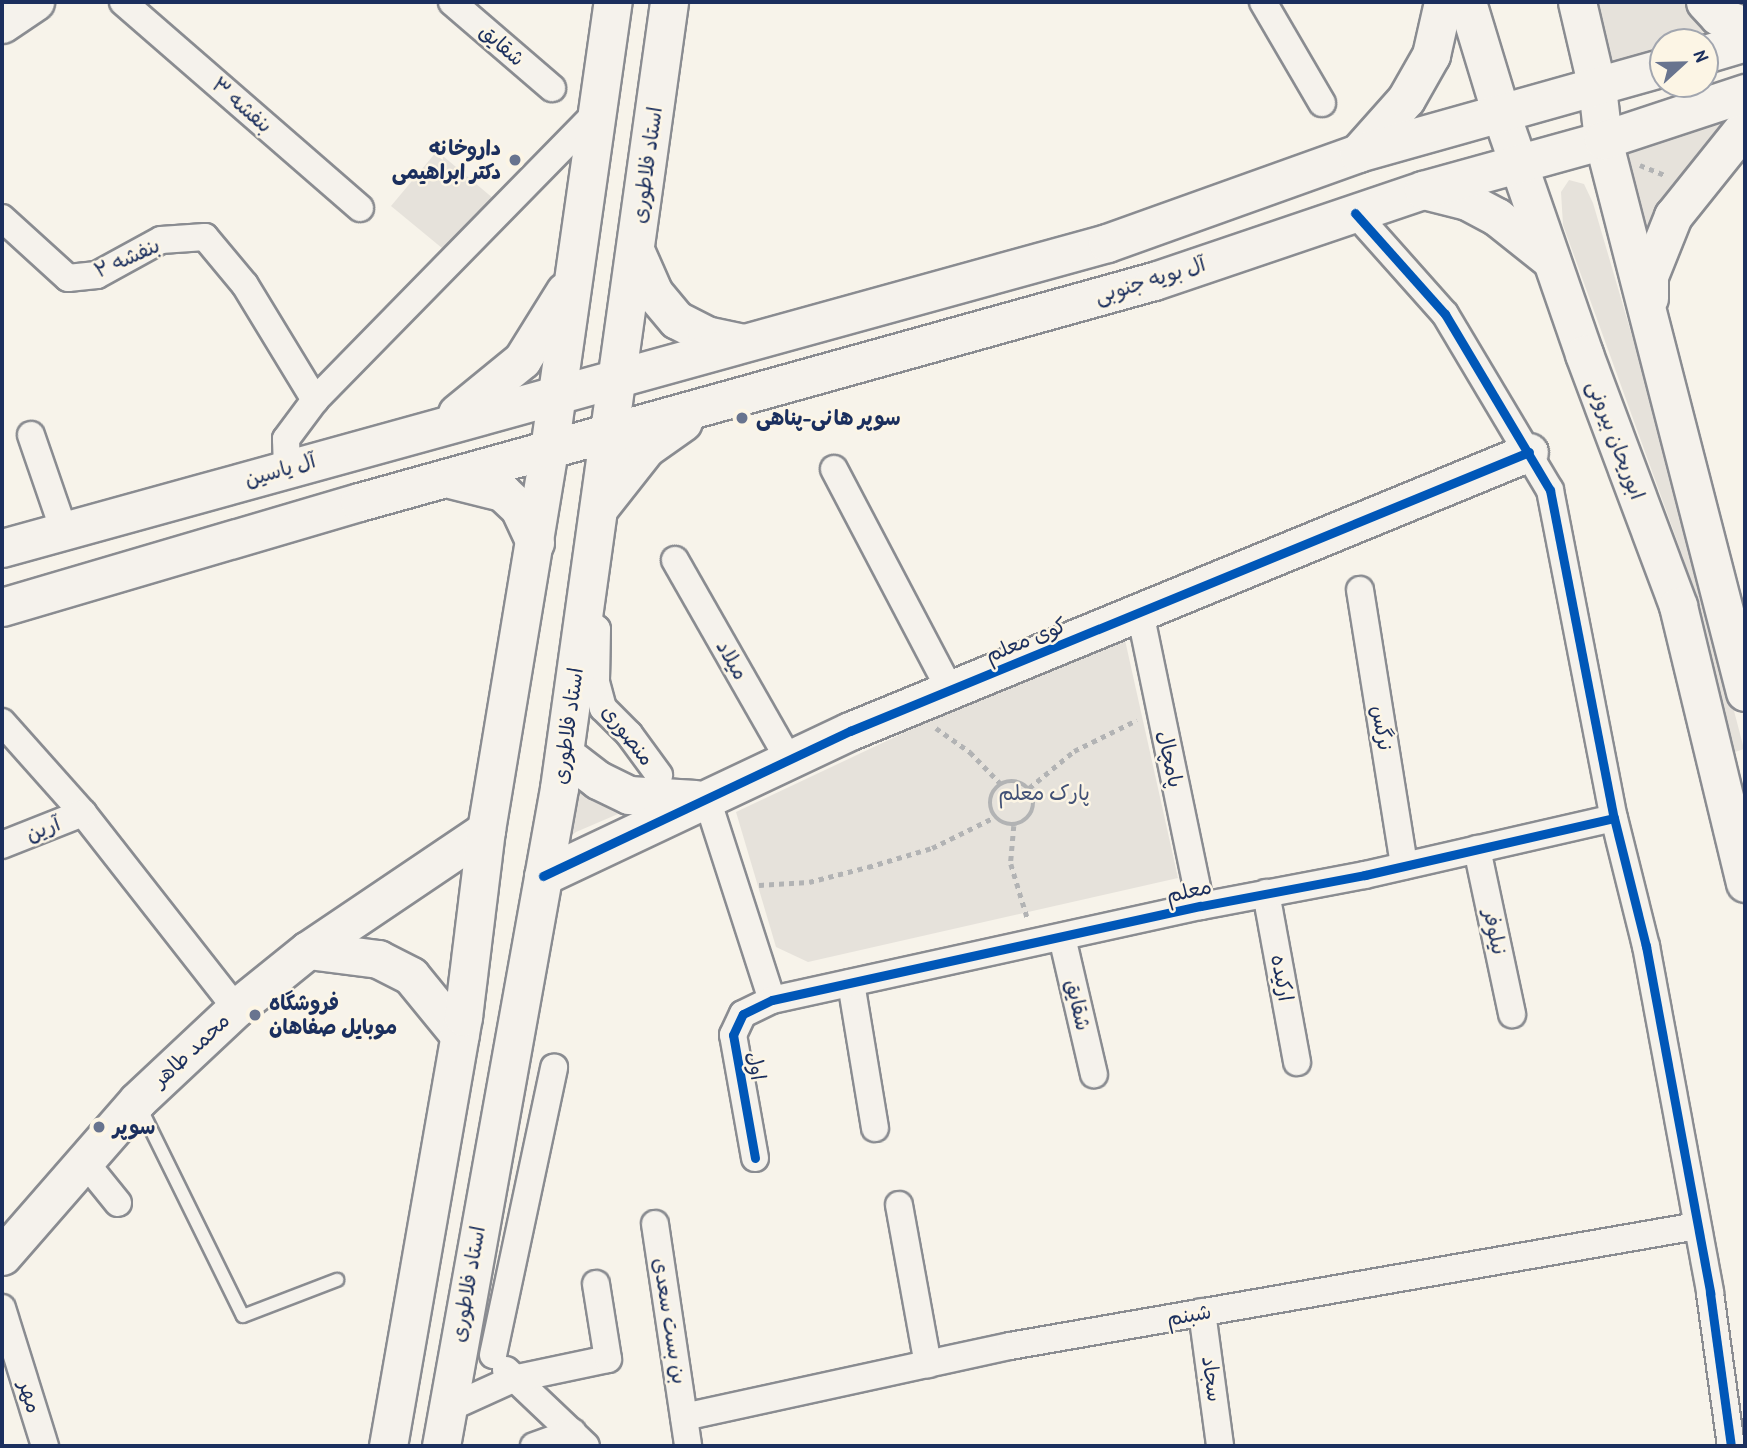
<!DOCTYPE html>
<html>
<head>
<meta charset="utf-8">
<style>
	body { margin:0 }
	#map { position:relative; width:1747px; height:1448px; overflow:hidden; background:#f7f3ea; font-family:"Patrick Hand","Playpen Sans Arabic",sans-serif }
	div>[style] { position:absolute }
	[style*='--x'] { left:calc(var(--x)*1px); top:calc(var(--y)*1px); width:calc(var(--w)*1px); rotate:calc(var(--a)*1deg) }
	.green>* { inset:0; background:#e6e2db }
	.path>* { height:4.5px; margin-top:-2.25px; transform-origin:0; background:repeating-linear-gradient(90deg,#b2b3b4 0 5px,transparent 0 10px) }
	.path>.ring { margin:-2.25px; padding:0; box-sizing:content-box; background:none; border:4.5px solid #b2b3b4; border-radius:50% }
	.roads { filter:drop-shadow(2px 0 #8a8c91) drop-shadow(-2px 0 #8a8c91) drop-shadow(0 2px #8a8c91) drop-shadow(0 -2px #8a8c91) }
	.lane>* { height:12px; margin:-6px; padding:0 6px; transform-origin:6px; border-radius:6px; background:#f5f2ec }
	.street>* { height:26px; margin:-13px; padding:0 13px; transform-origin:13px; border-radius:13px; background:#f5f2ec }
	.secondary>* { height:37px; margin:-18.5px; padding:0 18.5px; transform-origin:18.5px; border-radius:18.5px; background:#f5f2ec }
	.cycleway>* { height:9px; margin:-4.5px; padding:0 4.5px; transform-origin:4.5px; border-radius:4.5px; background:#0057b8 }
	.dots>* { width:19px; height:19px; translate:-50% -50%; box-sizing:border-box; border:4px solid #fcf5e5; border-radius:50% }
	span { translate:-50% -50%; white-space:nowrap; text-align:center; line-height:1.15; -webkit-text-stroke:5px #fcf5e5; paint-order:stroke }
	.street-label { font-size:21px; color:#1b2f5e }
	.poi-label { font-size:21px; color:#1b2f5e; font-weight:700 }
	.right { translate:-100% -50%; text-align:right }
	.left { translate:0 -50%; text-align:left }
	.park-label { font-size:21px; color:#425176 }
	.frame { position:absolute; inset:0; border:4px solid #1b2f5e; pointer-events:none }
	.north { position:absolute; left:1649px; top:28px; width:70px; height:70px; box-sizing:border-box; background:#fcf5e5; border:2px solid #a2a6af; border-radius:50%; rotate:68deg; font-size:19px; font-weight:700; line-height:28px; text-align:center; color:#1b2f5e }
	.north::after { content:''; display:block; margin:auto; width:24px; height:32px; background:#68748f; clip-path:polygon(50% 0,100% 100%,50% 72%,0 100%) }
</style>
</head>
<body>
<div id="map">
	<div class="green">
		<div style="clip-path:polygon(1594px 2px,1689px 2px,1719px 30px,1663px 42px,1663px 47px,1609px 63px)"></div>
		<div style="clip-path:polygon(1737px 117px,1706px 144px,1680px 181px,1641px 264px,1615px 155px)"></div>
		<div style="clip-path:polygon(437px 151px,494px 199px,448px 253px,391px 206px)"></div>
		<div style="clip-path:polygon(1569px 180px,1584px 184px,1593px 203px,1669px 462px,1744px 749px,1732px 753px,1683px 557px,1563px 225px,1561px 192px)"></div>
		<div style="clip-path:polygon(1125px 640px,1178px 878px,808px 962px,776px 947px,736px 812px,948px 712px)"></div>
		<div style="clip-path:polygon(572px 780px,632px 808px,576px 832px,560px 844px)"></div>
	</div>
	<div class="path">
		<div style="--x:1640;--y:165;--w:29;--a:22"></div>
		<div style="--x:936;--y:728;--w:42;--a:35.2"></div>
		<div style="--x:970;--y:752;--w:45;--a:45.9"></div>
		<div class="ring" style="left:990px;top:781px;width:39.5px;height:39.5px"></div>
		<div style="--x:1029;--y:788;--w:58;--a:-39.4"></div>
		<div style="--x:1074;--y:751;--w:70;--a:-26.2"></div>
		<div style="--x:1014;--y:826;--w:38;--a:95"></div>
		<div style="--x:1011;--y:864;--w:59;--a:73.1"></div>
		<div style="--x:759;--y:885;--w:50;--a:-3.4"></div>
		<div style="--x:809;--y:882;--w:61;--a:-14.3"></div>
		<div style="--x:868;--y:867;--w:67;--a:-16.5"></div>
		<div style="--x:932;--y:848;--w:70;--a:-26.2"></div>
	</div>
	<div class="roads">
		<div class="lane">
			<div style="--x:139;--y:1105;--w:235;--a:63.8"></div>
			<div style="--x:243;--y:1316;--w:101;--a:-21"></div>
		</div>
		<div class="street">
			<div style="--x:123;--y:2;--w:314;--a:41"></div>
			<div style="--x:452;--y:2;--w:132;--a:40.7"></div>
			<div style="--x:1263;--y:2;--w:117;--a:59.7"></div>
			<div style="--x:1355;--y:213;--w:135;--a:48.3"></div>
			<div style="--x:1445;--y:314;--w:205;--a:59.2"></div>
			<div style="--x:1550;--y:490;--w:334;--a:79"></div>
			<div style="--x:1614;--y:818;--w:132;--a:76"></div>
			<div style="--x:1646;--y:946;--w:353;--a:79.5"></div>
			<div style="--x:1710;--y:1293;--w:154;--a:82.2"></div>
			<div style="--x:2;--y:218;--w:89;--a:42.3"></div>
			<div style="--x:68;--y:278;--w:29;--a:-6"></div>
			<div style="--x:97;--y:275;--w:73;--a:-28.7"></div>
			<div style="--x:161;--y:240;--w:44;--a:-3.9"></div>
			<div style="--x:205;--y:237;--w:62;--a:50.2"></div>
			<div style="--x:245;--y:285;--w:135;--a:58.7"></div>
			<div style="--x:31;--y:435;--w:102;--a:71"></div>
			<div style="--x:287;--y:468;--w:29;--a:-92"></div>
			<div style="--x:286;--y:439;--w:49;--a:-53.4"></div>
			<div style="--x:315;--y:400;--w:402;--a:-45.6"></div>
			<div style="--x:834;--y:469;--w:250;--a:62.3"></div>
			<div style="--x:675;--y:560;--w:230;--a:60.3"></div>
			<div style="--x:1360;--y:590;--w:279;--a:80.9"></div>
			<div style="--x:1140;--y:612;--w:300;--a:78.3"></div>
			<div style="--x:583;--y:617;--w:18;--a:41"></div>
			<div style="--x:597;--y:629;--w:53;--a:91.1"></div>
			<div style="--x:596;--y:682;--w:27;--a:75"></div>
			<div style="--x:603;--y:708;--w:37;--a:45"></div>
			<div style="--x:629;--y:734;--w:51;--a:53.8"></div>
			<div style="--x:2;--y:722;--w:122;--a:48.3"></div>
			<div style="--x:83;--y:813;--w:248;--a:51.9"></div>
			<div style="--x:707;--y:799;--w:211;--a:72.1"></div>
			<div style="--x:2;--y:845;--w:87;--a:-21.6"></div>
			<div style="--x:1477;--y:849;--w:169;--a:78"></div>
			<div style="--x:1266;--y:893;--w:172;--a:79.6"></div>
			<div style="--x:1062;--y:937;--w:141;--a:76.9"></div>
			<div style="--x:851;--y:983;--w:147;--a:80.6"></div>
			<div style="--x:755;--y:1158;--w:125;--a:-100.1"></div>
			<div style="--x:733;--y:1035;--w:23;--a:-65"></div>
			<div style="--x:743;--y:1014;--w:32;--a:-26"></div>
			<div style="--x:772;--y:1000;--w:439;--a:-12.4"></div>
			<div style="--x:1201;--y:906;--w:167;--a:-10.7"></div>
			<div style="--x:1365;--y:875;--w:255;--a:-12.9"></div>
			<div style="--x:84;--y:1161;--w:54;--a:51"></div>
			<div style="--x:899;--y:1205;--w:162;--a:79.7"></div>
			<div style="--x:655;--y:1224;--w:224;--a:81.5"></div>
			<div style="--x:2;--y:1308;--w:145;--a:72.7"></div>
			<div style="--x:1202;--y:1312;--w:135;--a:82.3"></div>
			<div style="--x:493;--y:1355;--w:294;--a:-78"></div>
			<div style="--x:506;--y:1370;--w:110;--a:43.5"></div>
			<div style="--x:447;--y:1409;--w:72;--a:-24.4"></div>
			<div style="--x:513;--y:1379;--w:97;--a:-11.9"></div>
			<div style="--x:608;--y:1359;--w:76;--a:-99.1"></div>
			<div style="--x:684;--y:1417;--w:334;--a:-12.3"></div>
			<div style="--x:1010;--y:1346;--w:697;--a:-9.91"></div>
			<div style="--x:534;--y:1446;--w:41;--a:-19.7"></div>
		</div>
		<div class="secondary">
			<div style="--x:1467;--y:2;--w:117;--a:73.1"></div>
			<div style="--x:1501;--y:114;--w:254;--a:70.9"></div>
			<div style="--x:1584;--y:354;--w:269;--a:69.5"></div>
			<div style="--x:1678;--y:606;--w:285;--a:76.4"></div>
			<div style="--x:1577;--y:2;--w:87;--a:76.8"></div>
			<div style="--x:1597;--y:87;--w:53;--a:83.5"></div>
			<div style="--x:1603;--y:140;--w:570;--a:75.57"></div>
			<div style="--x:1705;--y:2;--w:19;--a:47"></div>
			<div style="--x:1718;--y:16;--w:29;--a:20"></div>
			<div style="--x:2;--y:24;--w:40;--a:-34"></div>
			<div style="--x:1705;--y:54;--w:42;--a:-16.7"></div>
			<div style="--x:1358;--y:153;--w:72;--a:-48.4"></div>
			<div style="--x:1406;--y:99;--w:51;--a:-60.4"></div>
			<div style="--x:1431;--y:55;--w:54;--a:-77.2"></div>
			<div style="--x:1424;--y:190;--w:44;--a:14.3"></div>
			<div style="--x:1467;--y:201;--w:34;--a:28"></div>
			<div style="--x:1497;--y:217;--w:69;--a:38.5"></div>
			<div style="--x:635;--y:250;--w:47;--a:66.2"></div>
			<div style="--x:654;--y:293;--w:35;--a:50"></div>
			<div style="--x:677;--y:320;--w:33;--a:27"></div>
			<div style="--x:706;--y:335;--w:35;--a:12"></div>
			<div style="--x:1649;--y:298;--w:22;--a:-90"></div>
			<div style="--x:1649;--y:276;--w:65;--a:-68.2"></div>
			<div style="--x:1673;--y:216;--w:115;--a:-51.3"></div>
			<div style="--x:457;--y:413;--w:84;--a:-39.2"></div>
			<div style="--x:522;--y:360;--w:81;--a:-58.1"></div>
			<div style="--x:450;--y:479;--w:54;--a:14"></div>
			<div style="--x:502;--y:492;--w:23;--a:43"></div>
			<div style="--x:519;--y:508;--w:38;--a:65"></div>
			<div style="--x:602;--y:504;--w:71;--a:-51.8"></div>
			<div style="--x:646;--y:448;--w:45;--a:-35.1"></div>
			<div style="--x:2;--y:548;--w:1146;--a:-15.43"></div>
			<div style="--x:1107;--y:243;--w:267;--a:-19.7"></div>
			<div style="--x:1358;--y:153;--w:317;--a:-15.7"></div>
			<div style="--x:2;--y:607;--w:372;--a:-16.4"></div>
			<div style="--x:359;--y:502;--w:825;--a:-15.54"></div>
			<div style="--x:1154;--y:281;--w:284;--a:-18.7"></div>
			<div style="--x:1423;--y:190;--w:187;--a:-15.5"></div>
			<div style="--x:1603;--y:140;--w:150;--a:-18.3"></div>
			<div style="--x:564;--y:754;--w:43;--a:37.4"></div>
			<div style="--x:598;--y:780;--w:34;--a:26"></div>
			<div style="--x:629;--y:795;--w:66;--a:3.5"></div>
			<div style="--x:543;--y:876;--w:340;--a:-25.3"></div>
			<div style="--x:850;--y:731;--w:734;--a:-22.34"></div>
			<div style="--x:308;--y:950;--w:71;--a:7.3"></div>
			<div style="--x:378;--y:959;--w:37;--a:27"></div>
			<div style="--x:411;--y:976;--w:77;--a:50.8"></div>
			<div style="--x:2;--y:1256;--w:206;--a:-48.9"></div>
			<div style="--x:137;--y:1101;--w:136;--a:-43.2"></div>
			<div style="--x:236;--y:1008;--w:92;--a:-38.9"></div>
			<div style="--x:308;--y:950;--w:215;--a:-34"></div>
			<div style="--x:388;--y:1446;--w:436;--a:-80.1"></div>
			<div style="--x:463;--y:1017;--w:188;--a:-83"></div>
			<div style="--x:486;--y:830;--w:386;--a:-80.6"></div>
			<div style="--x:549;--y:449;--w:452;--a:-81.9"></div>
			<div style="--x:441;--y:1446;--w:668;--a:-79.83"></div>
			<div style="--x:559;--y:788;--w:794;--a:-82.03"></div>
		</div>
	</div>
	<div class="cycleway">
		<div style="--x:1355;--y:213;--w:135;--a:48.3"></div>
		<div style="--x:1445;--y:314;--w:205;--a:59.2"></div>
		<div style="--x:1550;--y:490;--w:334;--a:79"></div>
		<div style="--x:1614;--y:818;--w:132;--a:76"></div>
		<div style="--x:1646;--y:946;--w:353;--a:79.5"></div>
		<div style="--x:1710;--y:1293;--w:154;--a:82.2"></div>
		<div style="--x:543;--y:876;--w:340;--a:-25.3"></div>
		<div style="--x:850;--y:731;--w:734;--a:-22.34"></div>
		<div style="--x:755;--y:1158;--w:125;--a:-100.1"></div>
		<div style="--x:733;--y:1035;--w:23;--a:-65"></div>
		<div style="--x:743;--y:1014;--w:32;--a:-26"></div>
		<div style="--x:772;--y:1000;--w:439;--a:-12.4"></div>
		<div style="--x:1201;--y:906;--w:167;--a:-10.7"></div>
		<div style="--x:1365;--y:875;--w:255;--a:-12.9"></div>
	</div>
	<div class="dots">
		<div style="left:515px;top:160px;background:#68748f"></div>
		<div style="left:742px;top:418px;background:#68748f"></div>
		<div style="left:255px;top:1015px;background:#68748f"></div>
		<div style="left:99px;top:1127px;background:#68748f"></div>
	</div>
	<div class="street-label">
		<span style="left:502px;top:45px;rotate:41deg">شقایق</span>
		<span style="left:242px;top:105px;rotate:41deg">بنفشه ۳</span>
		<span style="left:647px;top:165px;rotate:-82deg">استاد فلاطوری</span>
		<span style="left:127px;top:258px;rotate:-24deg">بنفشه ۲</span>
		<span style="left:1150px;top:280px;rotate:-17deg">آل بویه جنوبی</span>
		<span style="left:1616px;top:440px;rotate:69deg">ابوریحان بیرونی</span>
		<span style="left:280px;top:470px;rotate:-16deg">آل یاسین</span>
		<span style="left:1026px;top:640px;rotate:-22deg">کوی معلم</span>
		<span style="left:732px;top:660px;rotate:60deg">میلاد</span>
		<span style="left:568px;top:726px;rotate:-82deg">استاد فلاطوری</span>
		<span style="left:1382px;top:728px;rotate:81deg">نرگس</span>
		<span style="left:628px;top:735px;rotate:52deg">منصوری</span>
		<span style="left:1170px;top:759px;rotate:78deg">پامچال</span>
		<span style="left:43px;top:829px;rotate:-21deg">آرین</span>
		<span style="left:1189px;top:891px;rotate:-12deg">معلم</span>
		<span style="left:1495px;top:932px;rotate:78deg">نیلوفر</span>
		<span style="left:1282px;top:978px;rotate:80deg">ارکیده</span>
		<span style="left:1078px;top:1005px;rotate:77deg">شقایق</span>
		<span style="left:191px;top:1050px;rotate:-43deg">محمد طاهر</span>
		<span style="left:756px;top:1066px;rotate:80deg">اول</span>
		<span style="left:468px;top:1284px;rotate:-80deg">استاد فلاطوری</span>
		<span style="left:1189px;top:1315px;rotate:-10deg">شبنم</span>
		<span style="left:670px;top:1321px;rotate:81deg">بن بست سعدی</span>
		<span style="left:1212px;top:1379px;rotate:82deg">سجاد</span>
		<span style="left:30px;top:1397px;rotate:73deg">مهر</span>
	</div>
	<div class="poi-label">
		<span class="right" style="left:501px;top:160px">داروخانه<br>دکتر ابراهیمی</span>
		<span class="left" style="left:756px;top:418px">سوپر هانی-پناهی</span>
		<span class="left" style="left:269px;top:1015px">فروشگاه<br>موبایل صفاهان</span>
		<span class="left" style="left:113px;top:1127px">سوپر</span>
	</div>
	<div class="park-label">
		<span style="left:1044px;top:793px">پارک معلم</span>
	</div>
	<div class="frame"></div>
	<div class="north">N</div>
</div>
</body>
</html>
